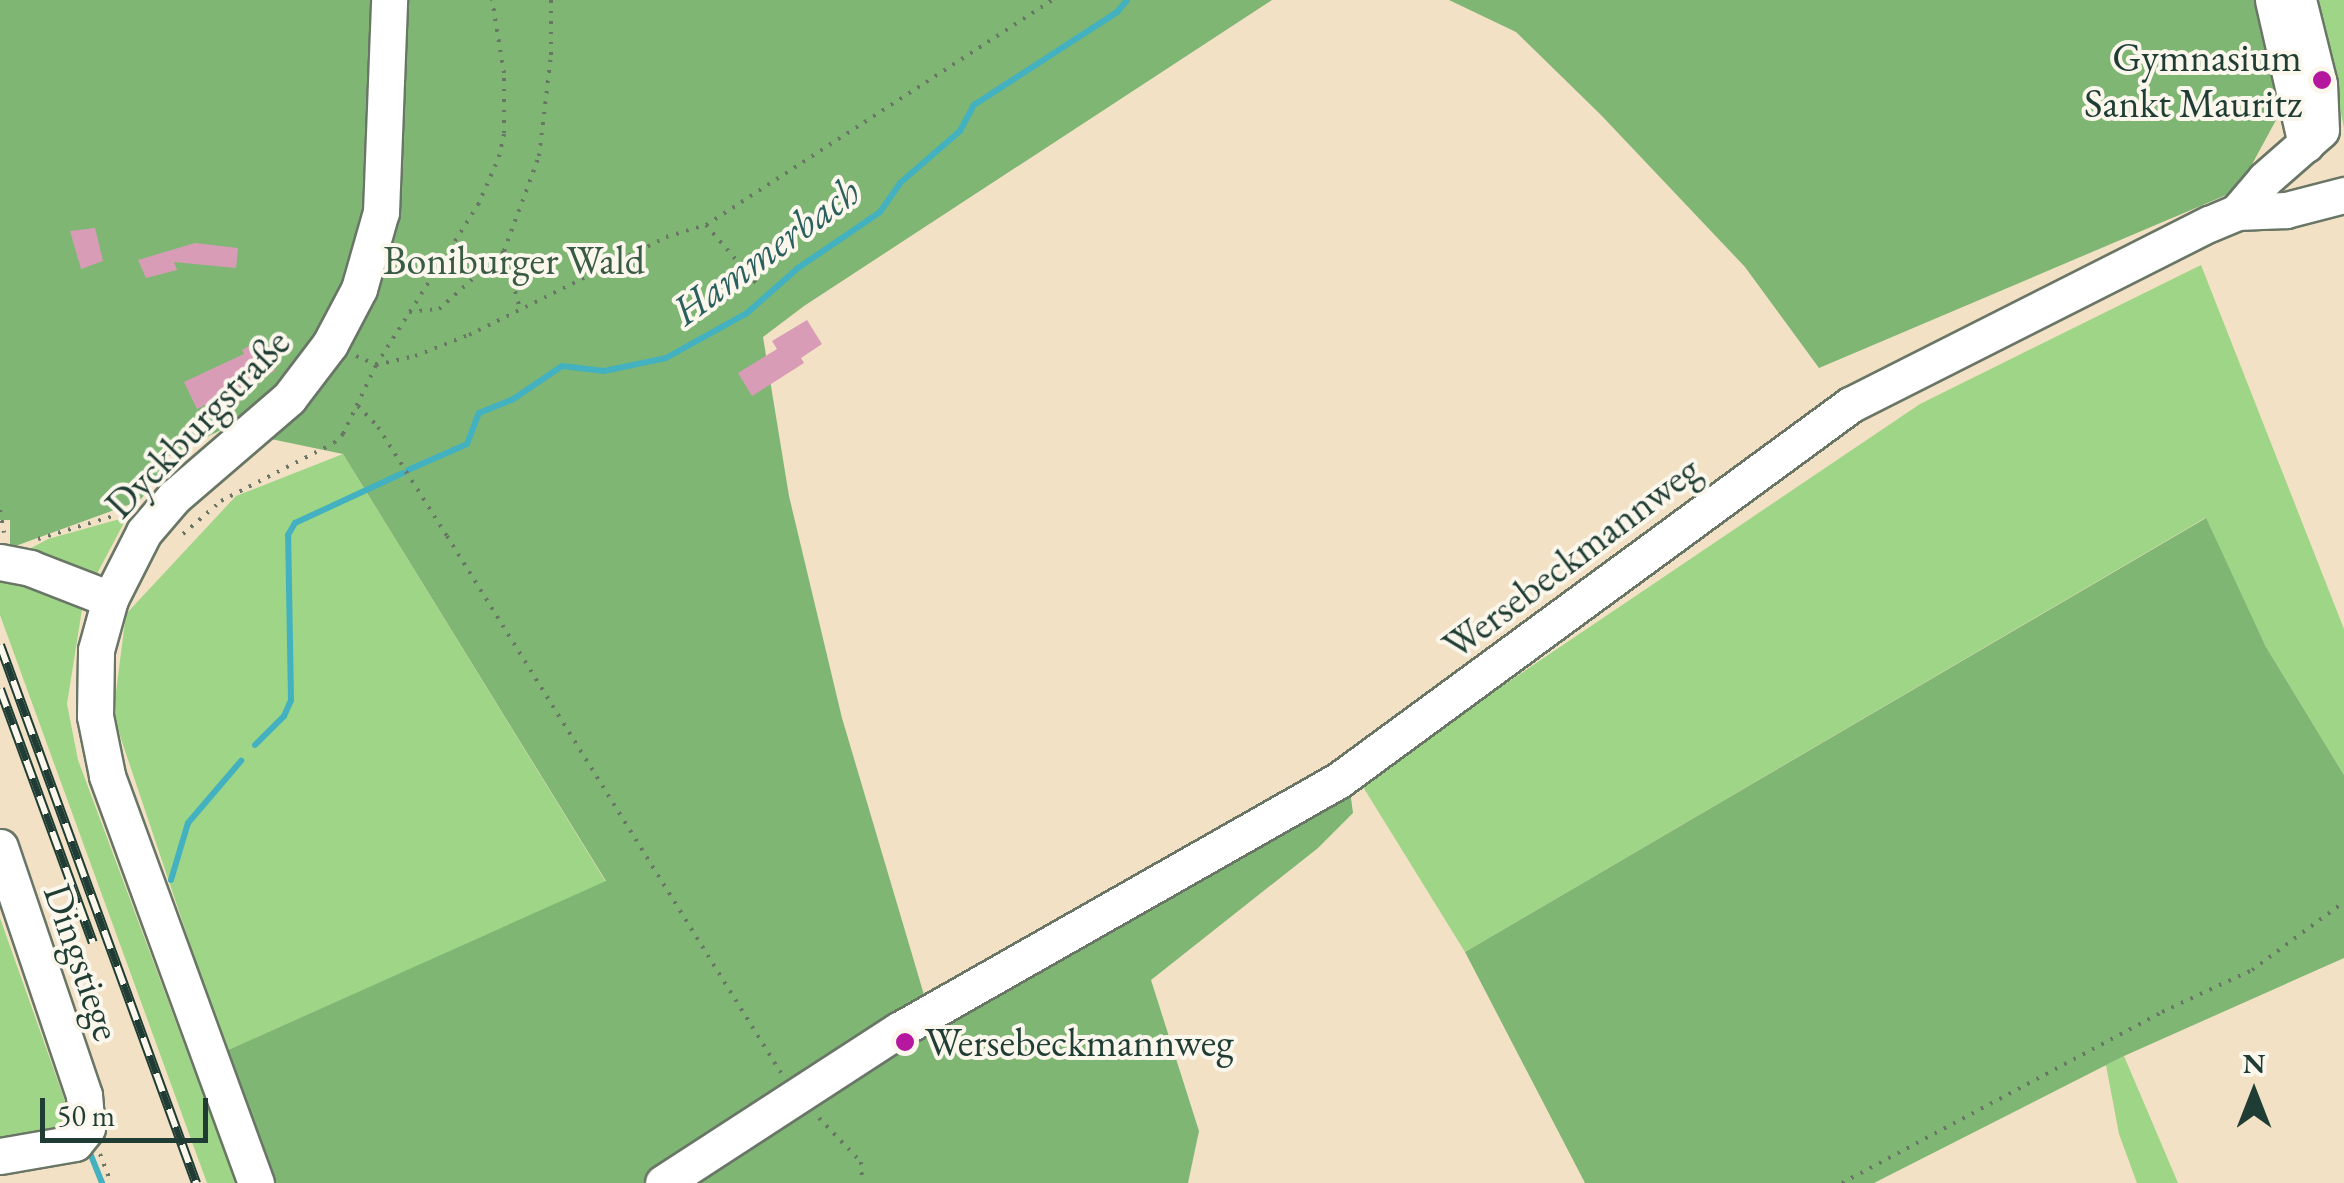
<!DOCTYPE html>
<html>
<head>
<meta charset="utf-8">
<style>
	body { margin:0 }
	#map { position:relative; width:2344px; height:1183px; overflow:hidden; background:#f2e1c4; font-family:"EB Garamond",serif }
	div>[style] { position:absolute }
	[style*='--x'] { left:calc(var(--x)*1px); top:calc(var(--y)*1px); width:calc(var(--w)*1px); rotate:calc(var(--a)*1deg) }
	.green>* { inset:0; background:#9fd587 }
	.forest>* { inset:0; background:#7fb674 }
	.stream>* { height:6px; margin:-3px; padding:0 3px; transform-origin:3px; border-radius:3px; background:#43b1bf }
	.building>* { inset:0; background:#d99cb7 }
	.path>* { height:4px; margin-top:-2px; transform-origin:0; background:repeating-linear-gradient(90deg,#697666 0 2.5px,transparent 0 10.5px) }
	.roads { filter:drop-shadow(2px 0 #697666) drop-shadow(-2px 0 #697666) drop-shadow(0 2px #697666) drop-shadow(0 -2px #697666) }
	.minor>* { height:35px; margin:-17.5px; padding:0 17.5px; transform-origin:17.5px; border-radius:17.5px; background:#fff }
	.rail>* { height:10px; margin-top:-5px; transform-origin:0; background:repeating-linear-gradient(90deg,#fbf7ec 0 19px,#1f3d34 0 38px); box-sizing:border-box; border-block:2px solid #1f3d34 }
	.dots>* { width:28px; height:28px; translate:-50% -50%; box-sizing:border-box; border:5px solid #fbf7ec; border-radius:50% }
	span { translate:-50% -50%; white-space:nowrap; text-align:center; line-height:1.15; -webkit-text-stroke:8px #fbf7ec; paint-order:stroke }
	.poi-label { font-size:40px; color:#1f3d34 }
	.right { translate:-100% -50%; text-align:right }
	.left { translate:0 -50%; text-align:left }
	.park-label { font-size:40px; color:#395b45 }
	.street-label { font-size:40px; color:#1f3d34 }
	.water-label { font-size:42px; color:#2a605e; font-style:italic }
	.north { position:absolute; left:2204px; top:1043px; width:100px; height:100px; -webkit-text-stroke:8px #fbf7ec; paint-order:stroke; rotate:0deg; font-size:28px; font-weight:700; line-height:40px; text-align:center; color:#1f3d34 }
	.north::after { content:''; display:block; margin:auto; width:35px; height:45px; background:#1f3d34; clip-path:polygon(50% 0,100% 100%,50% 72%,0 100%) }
	.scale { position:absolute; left:40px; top:1098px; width:168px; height:45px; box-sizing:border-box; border:5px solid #1f3d34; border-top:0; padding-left:12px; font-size:30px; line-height:35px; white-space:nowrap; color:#1f3d34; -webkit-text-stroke:8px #fbf7ec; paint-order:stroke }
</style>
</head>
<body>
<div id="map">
	<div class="green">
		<div style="clip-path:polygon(2318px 0,2344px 0,2344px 128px)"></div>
		<div style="clip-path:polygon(2201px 265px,2344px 629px,2344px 775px,2266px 647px,2205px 518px,1465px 952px,1360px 782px,1920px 404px)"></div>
		<div style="clip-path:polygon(343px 454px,606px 882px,226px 1051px,113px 715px,126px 614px,236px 496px)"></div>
		<div style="clip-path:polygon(127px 517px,91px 585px,24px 552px,48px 539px)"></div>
		<div style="clip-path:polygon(0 573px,83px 603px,67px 704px,78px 760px,236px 1183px,207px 1183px,0 615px)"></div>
		<div style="clip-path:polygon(0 918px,66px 1104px,61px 1127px,0 1137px)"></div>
		<div style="clip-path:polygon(2124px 1056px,2178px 1183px,2137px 1183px,2119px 1134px,2106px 1065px)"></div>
	</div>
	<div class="forest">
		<div style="clip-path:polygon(0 0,1272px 0,804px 306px,763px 337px,789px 496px,842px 718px,930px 1015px,1350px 791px,1353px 813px,1318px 848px,1151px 980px,1199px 1131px,1188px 1183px,275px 1183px,226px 1051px,606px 881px,343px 454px,223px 429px,163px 459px,161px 476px,139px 501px,10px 548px,10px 520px,0 520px)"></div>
		<div style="clip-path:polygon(1449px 0,2255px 0,2281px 111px,2238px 190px,1819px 368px,1745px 267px,1601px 115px,1516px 32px)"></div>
		<div style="clip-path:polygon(2206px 518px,2266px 647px,2344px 775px,2344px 958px,2124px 1056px,1874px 1183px,1585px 1183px,1465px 952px)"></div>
	</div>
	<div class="stream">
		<div style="--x:408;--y:470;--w:64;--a:-23.8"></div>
		<div style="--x:467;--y:444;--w:33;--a:-69"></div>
		<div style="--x:479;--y:413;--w:35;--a:-22"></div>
		<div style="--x:512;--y:400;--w:60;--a:-34.2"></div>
		<div style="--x:562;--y:366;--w:42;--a:6.8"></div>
		<div style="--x:604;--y:371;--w:63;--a:-11.8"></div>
		<div style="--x:666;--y:358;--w:93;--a:-29.1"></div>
		<div style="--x:747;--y:313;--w:68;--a:-41.4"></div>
		<div style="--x:798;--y:268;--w:99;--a:-34.3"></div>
		<div style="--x:880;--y:212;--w:35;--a:-55"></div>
		<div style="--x:900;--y:183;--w:79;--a:-40.9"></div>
		<div style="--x:960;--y:131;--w:30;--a:-62"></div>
		<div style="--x:974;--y:105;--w:171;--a:-33"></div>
		<div style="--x:1117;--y:12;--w:16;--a:-50"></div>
		<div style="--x:255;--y:745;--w:41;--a:-45"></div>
		<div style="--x:284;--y:716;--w:17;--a:-66"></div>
		<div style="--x:291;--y:700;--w:165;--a:-91"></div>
		<div style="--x:288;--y:535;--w:14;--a:-60"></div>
		<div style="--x:295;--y:523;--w:119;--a:-24.8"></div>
		<div style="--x:171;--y:880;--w:59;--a:-73.4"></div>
		<div style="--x:188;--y:823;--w:82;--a:-49.5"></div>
		<div style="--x:90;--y:1153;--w:32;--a:68"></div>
	</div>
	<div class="building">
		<div style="clip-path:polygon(95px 228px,103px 261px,81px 269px,70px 231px)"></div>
		<div style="clip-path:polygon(195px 243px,238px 248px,236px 268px,174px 262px,177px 270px,146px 278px,138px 260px)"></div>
		<div style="clip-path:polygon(807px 320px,822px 344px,801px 358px,804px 363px,752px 396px,738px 373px,777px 349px,772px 341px)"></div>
		<div style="clip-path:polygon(260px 340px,275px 371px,197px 409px,184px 382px,244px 354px,242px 350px)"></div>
	</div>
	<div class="path">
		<div style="--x:706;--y:225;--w:78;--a:49.2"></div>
		<div style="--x:504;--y:251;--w:60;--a:74.6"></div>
		<div style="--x:409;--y:312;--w:30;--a:-6"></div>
		<div style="--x:439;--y:309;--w:87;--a:-41.7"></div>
		<div style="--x:504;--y:251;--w:101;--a:-69.8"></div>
		<div style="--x:539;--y:156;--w:102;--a:-83.2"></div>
		<div style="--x:551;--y:55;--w:55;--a:-90"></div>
		<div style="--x:356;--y:356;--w:22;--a:24"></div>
		<div style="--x:376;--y:365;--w:40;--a:-13"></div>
		<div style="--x:415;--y:356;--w:58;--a:-21.3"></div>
		<div style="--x:469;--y:335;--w:220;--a:-26.4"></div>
		<div style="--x:666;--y:237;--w:42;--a:-16.7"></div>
		<div style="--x:706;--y:225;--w:413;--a:-33"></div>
		<div style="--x:358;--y:406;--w:29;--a:46"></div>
		<div style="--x:378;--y:427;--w:129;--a:57.7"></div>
		<div style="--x:447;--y:536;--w:632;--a:58.12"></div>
		<div style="--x:0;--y:510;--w:23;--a:80"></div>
		<div style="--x:183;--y:534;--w:50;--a:-41"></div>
		<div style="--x:221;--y:501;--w:127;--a:-27.2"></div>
		<div style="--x:334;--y:443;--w:13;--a:-45"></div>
		<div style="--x:343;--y:434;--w:76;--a:-64.4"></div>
		<div style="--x:376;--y:365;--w:190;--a:-57.5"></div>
		<div style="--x:478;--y:205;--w:52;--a:-66.4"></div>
		<div style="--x:499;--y:157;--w:25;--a:-78"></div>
		<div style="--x:504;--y:133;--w:60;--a:-90"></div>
		<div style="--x:504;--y:73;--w:74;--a:-99.3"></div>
		<div style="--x:38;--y:539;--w:86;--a:-17"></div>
		<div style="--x:819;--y:1118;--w:61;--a:46.3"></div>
		<div style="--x:861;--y:1162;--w:21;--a:87"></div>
		<div style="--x:100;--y:1154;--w:31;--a:69"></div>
		<div style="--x:1842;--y:1183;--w:363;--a:-28.1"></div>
		<div style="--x:2162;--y:1012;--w:99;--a:-25"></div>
		<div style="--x:2252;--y:970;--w:114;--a:-36.5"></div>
	</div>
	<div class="roads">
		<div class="minor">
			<div style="--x:2273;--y:0;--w:148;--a:77.1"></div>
			<div style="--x:2237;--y:212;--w:43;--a:-49.7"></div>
			<div style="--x:2265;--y:179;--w:74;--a:-41.2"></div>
			<div style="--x:2321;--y:130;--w:46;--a:-92.5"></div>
			<div style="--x:2319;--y:84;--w:87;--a:-104"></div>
			<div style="--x:0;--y:562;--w:31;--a:11"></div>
			<div style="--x:30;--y:568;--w:86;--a:21.2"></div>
			<div style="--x:0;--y:847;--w:262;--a:71.3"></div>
			<div style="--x:84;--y:1095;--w:33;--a:85"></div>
			<div style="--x:87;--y:1128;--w:19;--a:129"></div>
			<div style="--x:75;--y:1143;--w:76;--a:170.2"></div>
			<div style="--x:256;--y:1183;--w:434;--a:-110.1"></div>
			<div style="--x:107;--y:775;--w:60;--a:-101.5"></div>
			<div style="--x:95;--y:716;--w:66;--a:-89.1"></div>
			<div style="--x:96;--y:650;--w:53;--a:-74.6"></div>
			<div style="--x:110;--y:599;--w:75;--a:-63.1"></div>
			<div style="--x:144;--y:532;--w:46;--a:-49.4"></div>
			<div style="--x:174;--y:497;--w:152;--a:-40.7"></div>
			<div style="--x:289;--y:398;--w:68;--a:-52.8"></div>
			<div style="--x:330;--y:344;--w:62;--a:-62.2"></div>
			<div style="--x:359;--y:289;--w:80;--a:-74.1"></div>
			<div style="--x:381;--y:212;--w:212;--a:-87.8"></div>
			<div style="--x:663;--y:1183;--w:281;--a:-33"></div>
			<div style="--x:899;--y:1030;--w:506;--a:-29.6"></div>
			<div style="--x:1339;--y:780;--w:634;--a:-36.27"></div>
			<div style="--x:1850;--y:405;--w:402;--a:-26.8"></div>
			<div style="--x:2209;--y:224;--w:30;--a:-23"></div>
			<div style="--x:2237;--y:212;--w:49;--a:-2.3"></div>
			<div style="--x:2286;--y:210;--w:60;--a:-14.5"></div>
		</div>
	</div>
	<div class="rail">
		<div style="--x:0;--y:645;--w:573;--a:69.98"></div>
		<div style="--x:0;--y:689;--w:270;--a:69.9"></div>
	</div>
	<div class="dots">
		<div style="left:2322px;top:80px;background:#b5179e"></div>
		<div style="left:905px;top:1042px;background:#b5179e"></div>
	</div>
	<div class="poi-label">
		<span class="right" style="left:2302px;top:80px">Gymnasium<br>Sankt Mauritz</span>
		<span class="left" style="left:925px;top:1042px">Wersebeckmannweg</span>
	</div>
	<div class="park-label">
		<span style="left:514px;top:260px">Boniburger Wald</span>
	</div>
	<div class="street-label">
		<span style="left:197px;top:423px;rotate:-46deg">Dyckburgstraße</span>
		<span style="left:1571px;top:557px;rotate:-37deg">Wersebeckmannweg</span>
		<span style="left:83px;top:962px;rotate:71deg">Dingstiege</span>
	</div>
	<div class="water-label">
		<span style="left:766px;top:251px;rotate:-36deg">Hammerbach</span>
	</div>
	<div class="north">N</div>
	<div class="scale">50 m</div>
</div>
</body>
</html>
